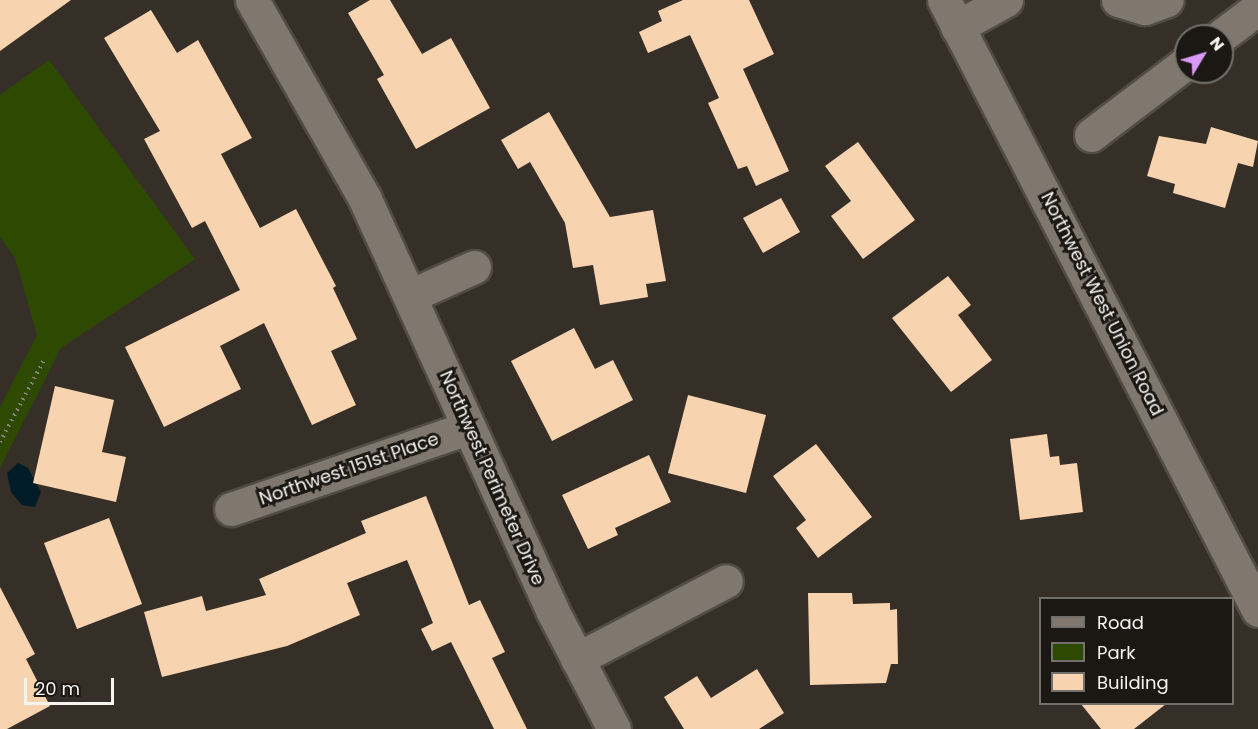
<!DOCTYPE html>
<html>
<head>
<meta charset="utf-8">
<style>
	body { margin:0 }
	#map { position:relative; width:1258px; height:729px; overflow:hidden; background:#362f27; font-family:Poppins,sans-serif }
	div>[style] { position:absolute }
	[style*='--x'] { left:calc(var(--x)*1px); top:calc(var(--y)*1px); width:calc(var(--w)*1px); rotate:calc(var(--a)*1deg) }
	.green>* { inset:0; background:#2d4902 }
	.water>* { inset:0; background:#001c28 }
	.building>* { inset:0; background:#f8d3b0 }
	.path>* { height:4px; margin-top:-2px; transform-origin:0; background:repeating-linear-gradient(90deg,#8d8881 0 1.5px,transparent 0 6px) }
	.roads { filter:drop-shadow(2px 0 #524c45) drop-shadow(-2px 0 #524c45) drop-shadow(0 2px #524c45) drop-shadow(0 -2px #524c45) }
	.minor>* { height:33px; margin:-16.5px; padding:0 16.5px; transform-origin:16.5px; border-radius:16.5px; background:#80786f }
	span { translate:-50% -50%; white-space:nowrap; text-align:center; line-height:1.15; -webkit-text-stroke:6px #1b1814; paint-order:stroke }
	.street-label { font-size:18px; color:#f7f3ed }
	.legend { position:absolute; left:1039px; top:597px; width:195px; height:108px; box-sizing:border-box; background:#1b1814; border:2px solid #73706b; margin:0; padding:8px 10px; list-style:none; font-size:18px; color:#f7f3ed }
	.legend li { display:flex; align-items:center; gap:12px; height:30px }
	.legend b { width:30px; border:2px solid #73706b }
	.north { position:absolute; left:1174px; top:24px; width:60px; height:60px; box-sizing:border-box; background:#1b1814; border:2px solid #73706b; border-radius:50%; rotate:52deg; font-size:16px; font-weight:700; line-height:24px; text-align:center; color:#f7f3ed }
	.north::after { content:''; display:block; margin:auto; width:21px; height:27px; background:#d99af7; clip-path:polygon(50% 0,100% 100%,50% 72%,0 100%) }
	.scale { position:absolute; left:24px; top:678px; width:90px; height:27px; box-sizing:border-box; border:3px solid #f7f3ed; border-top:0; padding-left:8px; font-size:18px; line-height:21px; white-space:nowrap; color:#f7f3ed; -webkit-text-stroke:4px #1b1814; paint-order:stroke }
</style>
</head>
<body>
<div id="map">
	<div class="green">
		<div style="clip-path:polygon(49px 60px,195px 259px,61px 348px,0 468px,0 407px,37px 335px,15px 258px,0 237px,0 95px)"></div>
	</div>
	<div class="water">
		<div style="clip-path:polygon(18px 463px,28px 468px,41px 492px,35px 507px,22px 505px,11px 492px,7px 473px)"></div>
	</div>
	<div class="building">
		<div style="clip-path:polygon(0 0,71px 0,0 51px)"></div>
		<div style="clip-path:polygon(370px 0,390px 0,422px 54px,451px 38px,490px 108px,416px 149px,377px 79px,384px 75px,348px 13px)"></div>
		<div style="clip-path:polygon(683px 0,749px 0,774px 54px,743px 69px,789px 171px,756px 186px,747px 166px,738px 169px,708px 103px,719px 98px,690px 35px,648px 53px,639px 32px,662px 21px,658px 11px)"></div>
		<div style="clip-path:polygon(151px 10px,177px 53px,198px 40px,252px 138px,221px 154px,260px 228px,296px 209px,336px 286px,333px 288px,357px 339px,331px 351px,356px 405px,312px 425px,264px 323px,220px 346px,241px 389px,164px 427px,125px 347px,240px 290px,205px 221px,192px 228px,144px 139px,160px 131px,104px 38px)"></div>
		<div style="clip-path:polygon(549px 112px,610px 217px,653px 210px,666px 281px,646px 284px,648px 297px,600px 305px,593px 265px,573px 268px,565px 223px,530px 162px,518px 169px,501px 140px)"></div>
		<div style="clip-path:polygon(1211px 127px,1258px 141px,1253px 167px,1238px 163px,1225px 208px,1173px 193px,1175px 184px,1147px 176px,1159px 136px,1206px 144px)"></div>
		<div style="clip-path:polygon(858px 142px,915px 220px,863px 259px,831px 216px,851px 201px,825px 166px)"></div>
		<div style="clip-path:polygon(781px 198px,800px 232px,763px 253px,743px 218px)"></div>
		<div style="clip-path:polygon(948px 276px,971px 305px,958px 315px,992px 360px,951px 392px,892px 318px)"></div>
		<div style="clip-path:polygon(574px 328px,595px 369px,613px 360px,633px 400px,552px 441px,511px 361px)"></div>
		<div style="clip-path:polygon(55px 386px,114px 400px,102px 452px,126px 457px,116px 502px,33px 483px)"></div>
		<div style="clip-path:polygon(688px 395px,766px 415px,746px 493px,668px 473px)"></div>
		<div style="clip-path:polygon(1047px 434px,1050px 457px,1059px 456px,1060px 465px,1077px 463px,1083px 512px,1020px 520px,1010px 439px)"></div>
		<div style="clip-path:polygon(816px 444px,872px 517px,818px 558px,796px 528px,806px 520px,773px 476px)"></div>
		<div style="clip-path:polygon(649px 455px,671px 502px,615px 528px,618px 535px,588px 549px,562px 495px)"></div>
		<div style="clip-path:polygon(426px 496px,469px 605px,480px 600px,505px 652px,492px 658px,527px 729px,494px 729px,451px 642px,432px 651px,421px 629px,433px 623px,407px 560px,347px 583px,360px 615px,287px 646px,162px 677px,144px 612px,202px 596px,206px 611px,266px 595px,259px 579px,366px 533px,361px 521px)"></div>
		<div style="clip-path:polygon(109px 518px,142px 604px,77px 629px,44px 543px)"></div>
		<div style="clip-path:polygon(0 587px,35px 654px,26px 659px,50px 706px,7px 729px,0 729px)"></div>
		<div style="clip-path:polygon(808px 593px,852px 593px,853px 604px,890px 603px,890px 610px,897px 609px,898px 664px,891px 664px,886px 683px,810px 685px)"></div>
		<div style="clip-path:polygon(757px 669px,784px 713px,759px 729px,684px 729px,664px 697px,697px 676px,711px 698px)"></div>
		<div style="clip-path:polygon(1081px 704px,1166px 704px,1134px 729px,1101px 729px)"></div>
	</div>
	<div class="path">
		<div style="--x:0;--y:442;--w:93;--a:-61.8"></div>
	</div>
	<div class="roads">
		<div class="minor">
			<div style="--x:252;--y:0;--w:227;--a:60.4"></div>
			<div style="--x:364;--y:197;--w:454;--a:65.5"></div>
			<div style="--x:552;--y:610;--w:134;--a:62.5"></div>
			<div style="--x:944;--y:0;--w:686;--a:62.76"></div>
			<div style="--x:1118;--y:0;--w:28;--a:17"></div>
			<div style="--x:1145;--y:8;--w:23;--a:-20"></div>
			<div style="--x:957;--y:27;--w:56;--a:-28.9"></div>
			<div style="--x:1221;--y:36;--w:46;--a:-37.1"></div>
			<div style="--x:1091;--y:135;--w:119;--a:-37.2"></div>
			<div style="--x:412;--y:295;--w:68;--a:-24.3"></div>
			<div style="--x:231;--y:509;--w:250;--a:-18.9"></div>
			<div style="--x:577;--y:659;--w:168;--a:-27.6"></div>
		</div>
	</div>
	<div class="street-label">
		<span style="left:1102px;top:304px;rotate:63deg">Northwest West Union Road</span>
		<span style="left:349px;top:469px;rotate:-19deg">Northwest 151st Place</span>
		<span style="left:492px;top:478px;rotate:66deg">Northwest Perimeter Drive</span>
	</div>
	<ul class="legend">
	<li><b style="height:8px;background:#80786f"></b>Road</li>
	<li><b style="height:16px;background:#2d4902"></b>Park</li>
	<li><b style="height:16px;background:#f8d3b0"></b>Building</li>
	</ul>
	<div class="north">N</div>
	<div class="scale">20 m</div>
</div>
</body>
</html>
